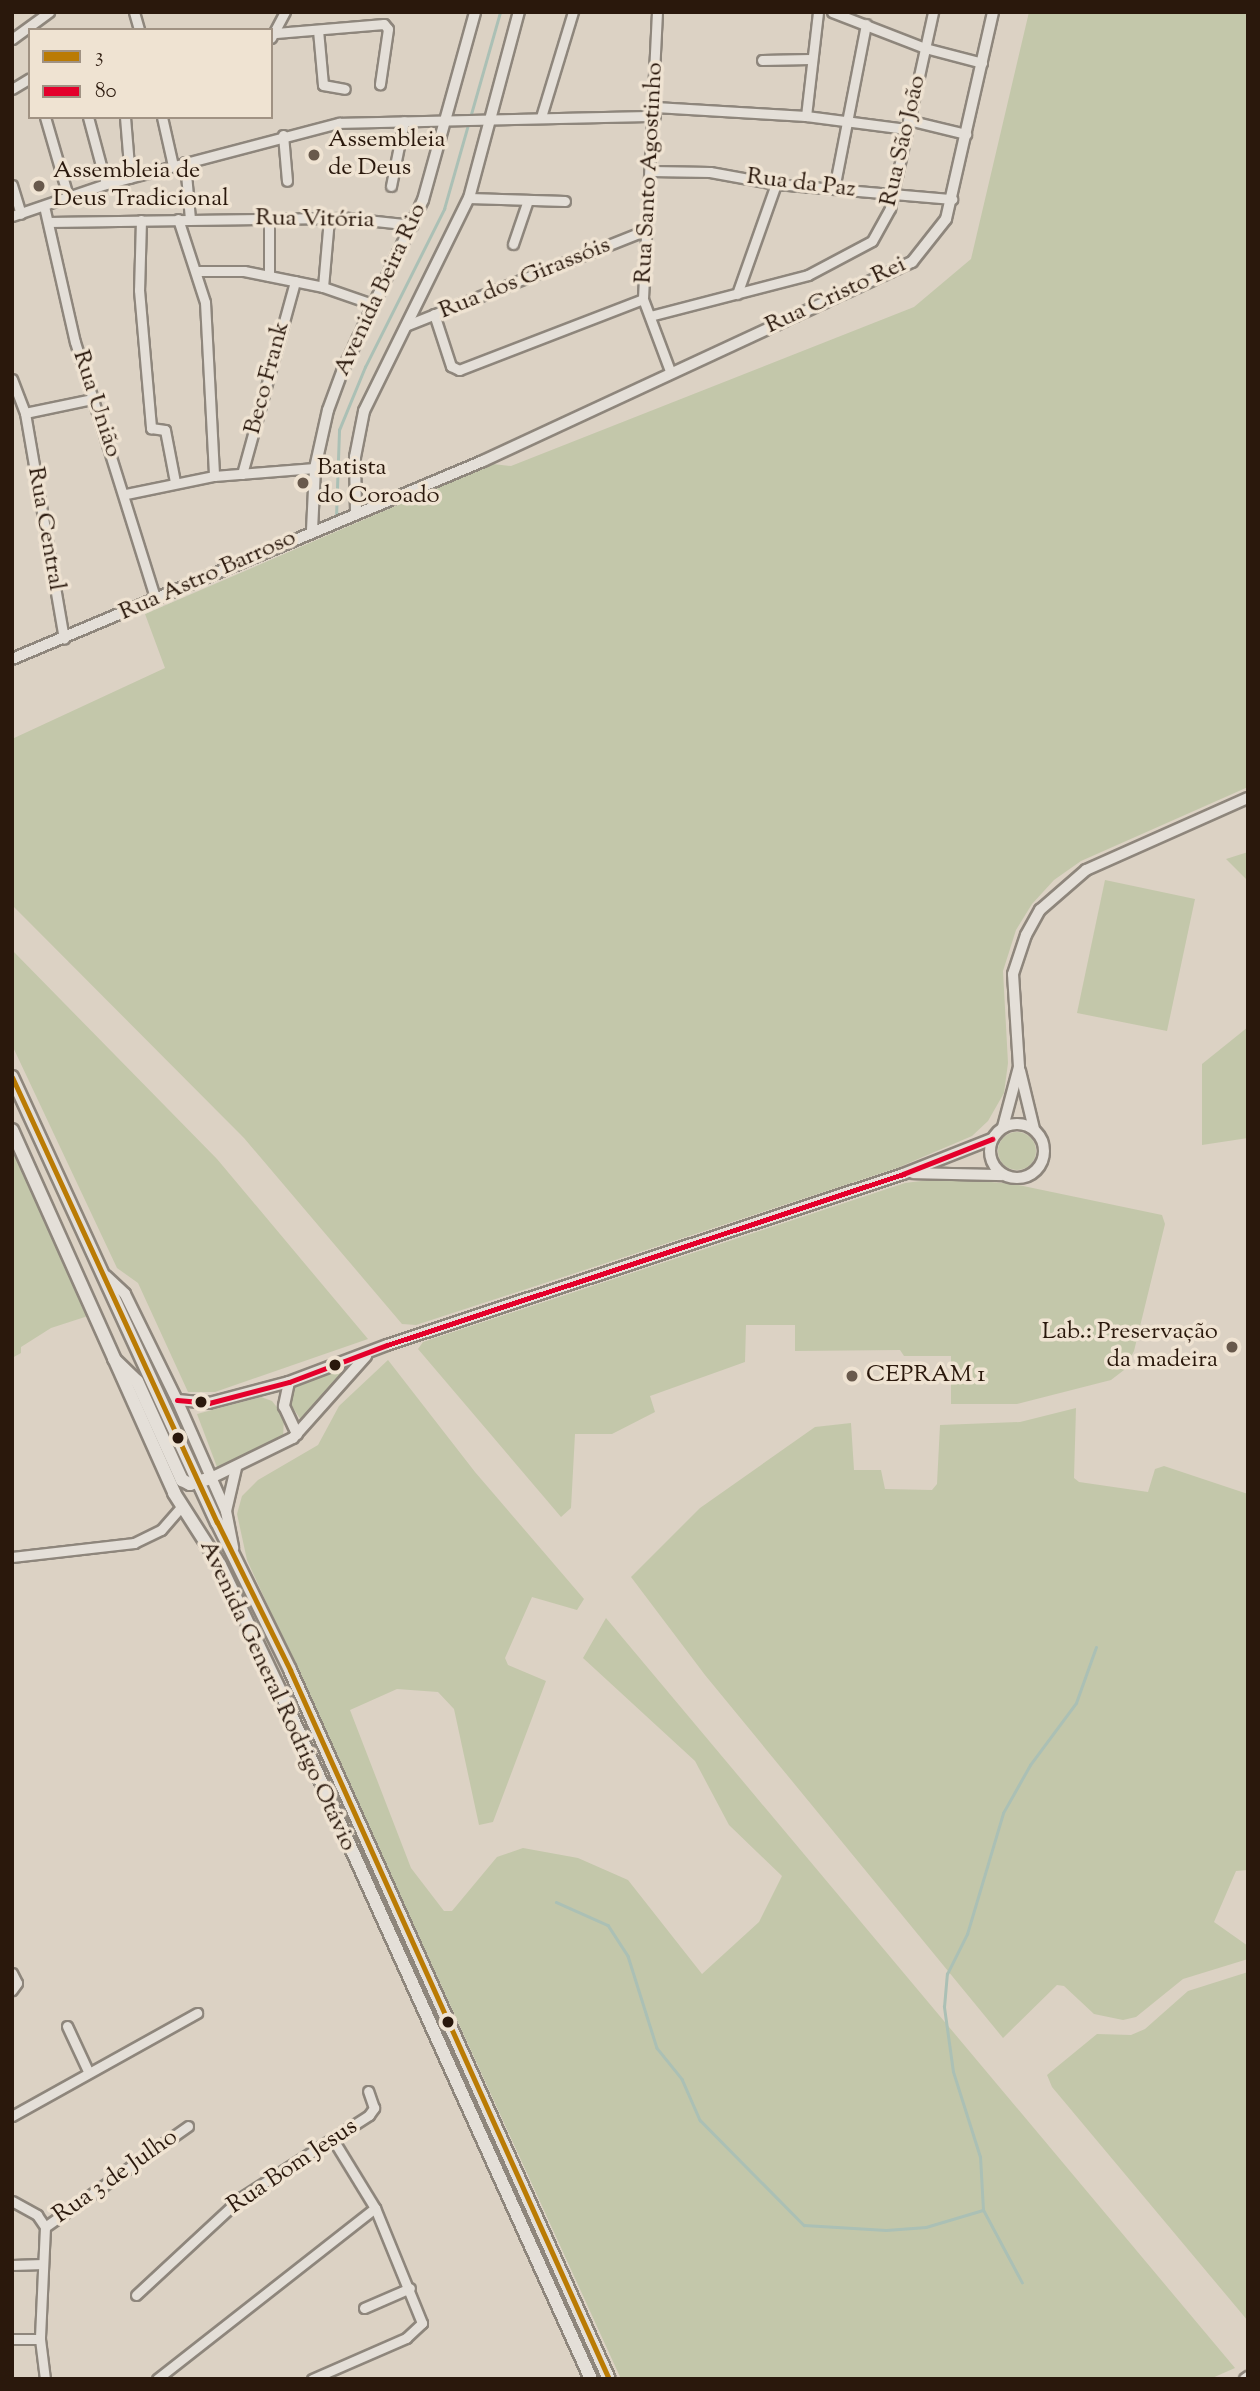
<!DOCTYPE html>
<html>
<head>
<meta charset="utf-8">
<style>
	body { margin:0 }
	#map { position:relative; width:1260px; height:2391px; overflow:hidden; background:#dcd2c4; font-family:"Sorts Mill Goudy",serif }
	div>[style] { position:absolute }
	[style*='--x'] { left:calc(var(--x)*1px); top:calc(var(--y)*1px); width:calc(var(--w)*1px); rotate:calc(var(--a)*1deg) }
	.green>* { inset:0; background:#c3c7aa }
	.round { border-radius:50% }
	.stream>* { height:2.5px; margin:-1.25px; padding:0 1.25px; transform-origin:1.25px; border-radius:1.25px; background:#abc0b5 }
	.roads { filter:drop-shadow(2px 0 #8e867c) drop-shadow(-2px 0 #8e867c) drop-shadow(0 2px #8e867c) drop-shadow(0 -2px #8e867c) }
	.minor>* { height:9px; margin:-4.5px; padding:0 4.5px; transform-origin:4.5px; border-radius:4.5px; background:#e4dfd8 }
	.tertiary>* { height:10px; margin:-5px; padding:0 5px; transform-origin:5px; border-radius:5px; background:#e4dfd8 }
	.tertiary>.ring { margin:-5px; padding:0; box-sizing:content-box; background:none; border:10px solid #e4dfd8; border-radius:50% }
	.secondary>* { height:12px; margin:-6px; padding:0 6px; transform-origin:6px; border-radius:6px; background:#e4dfd8 }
	.bus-1>* { height:5px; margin:-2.5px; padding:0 2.5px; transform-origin:2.5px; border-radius:2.5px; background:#ba7b04 }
	.bus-2>* { height:5px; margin:-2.5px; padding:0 2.5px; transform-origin:2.5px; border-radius:2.5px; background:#e4002b }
	.dots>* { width:19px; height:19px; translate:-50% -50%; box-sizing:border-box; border:4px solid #efe3d2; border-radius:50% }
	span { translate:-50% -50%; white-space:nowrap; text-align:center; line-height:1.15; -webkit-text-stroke:7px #efe3d2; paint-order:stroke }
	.poi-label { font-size:24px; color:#2a180c }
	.left { translate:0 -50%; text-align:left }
	.right { translate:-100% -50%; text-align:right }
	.street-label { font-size:24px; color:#2a180c }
	.frame { position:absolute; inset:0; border:14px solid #2a180c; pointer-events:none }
	.legend { position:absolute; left:28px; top:28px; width:245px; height:91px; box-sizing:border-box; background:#efe3d2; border:2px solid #a09283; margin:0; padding:9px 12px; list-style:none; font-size:21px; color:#2a180c }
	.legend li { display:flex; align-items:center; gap:14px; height:35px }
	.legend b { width:35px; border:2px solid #a09283 }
</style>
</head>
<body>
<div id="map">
	<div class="green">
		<div style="clip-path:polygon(1029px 12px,1248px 12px,1248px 787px,1081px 861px,1054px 880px,1032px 904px,1016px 930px,1003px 971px,1008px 1063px,1004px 1093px,988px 1121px,972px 1136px,897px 1168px,416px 1325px,402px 1324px,244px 1138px,12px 905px,12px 739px,165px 668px,145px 614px,493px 464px,511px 466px,914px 307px,971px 259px)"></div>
		<div style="clip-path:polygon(1248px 852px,1248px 881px,1226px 859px)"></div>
		<div style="clip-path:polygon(1105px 880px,1195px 899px,1167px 1031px,1077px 1013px)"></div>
		<div style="clip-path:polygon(12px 950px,217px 1159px,368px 1339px,215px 1392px,188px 1392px,138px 1283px,117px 1268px,12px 1045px)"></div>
		<div style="clip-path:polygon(1248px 1027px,1248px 1138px,1202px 1145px,1202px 1064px)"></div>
		<div class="round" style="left:998px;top:1132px;width:38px;height:38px"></div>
		<div style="clip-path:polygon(12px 1146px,88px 1316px,51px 1328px,21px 1347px,21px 1353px,12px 1358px)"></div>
		<div style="clip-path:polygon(945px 1178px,1014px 1184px,1162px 1215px,1165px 1224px,1134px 1351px,1124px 1370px,1111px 1380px,1017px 1404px,951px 1404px,951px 1356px,904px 1356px,900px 1350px,795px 1351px,795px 1325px,746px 1325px,745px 1362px,650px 1396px,655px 1412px,612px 1434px,575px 1434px,571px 1508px,561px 1517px,418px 1349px,423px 1342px,905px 1183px)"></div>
		<div style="clip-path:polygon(388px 1360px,475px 1472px,584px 1599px,577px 1610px,532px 1597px,505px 1658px,508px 1665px,546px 1681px,493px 1822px,479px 1825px,454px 1709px,438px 1692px,397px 1689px,350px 1710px,411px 1868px,444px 1911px,452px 1911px,497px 1857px,523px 1848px,578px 1858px,628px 1880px,702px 1974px,759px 1922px,782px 1876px,729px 1825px,695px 1761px,583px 1658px,606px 1618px,1235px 2368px,1210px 2379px,621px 2379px,247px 1560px,237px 1514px,242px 1496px,258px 1480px,318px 1445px,339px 1406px)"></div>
		<div style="clip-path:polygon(347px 1365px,349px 1368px,301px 1420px,291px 1405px,295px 1381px)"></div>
		<div style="clip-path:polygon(261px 1397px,272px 1401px,284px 1416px,283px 1440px,217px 1467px,197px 1414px)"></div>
		<div style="clip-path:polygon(1076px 1408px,1074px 1478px,1079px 1482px,1148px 1492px,1155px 1469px,1164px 1466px,1248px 1494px,1248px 1870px,1236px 1871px,1214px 1922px,1248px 1946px,1248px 1959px,1183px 1979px,1136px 2017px,1123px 2020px,1094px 2014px,1064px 1986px,1057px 1985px,1003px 2038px,705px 1675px,631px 1577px,700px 1508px,815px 1427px,851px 1423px,854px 1470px,881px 1470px,885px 1489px,932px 1490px,937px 1484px,940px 1425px,1020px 1422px)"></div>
		<div style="clip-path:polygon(1248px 1972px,1248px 2321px,1052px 2087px,1047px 2075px,1097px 2034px,1131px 2035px,1145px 2029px,1188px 1991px)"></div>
	</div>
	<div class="stream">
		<div style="--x:336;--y:517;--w:87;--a:-88"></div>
		<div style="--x:339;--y:430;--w:68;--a:-67.6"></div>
		<div style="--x:365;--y:367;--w:177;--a:-63.4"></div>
		<div style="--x:444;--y:209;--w:205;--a:-74.1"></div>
		<div style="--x:556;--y:1902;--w:57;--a:23.9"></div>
		<div style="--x:608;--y:1925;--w:37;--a:57"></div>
		<div style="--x:628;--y:1956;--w:96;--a:72.5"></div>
		<div style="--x:657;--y:2048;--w:40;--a:51"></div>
		<div style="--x:682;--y:2079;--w:45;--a:66.3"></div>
		<div style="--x:700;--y:2120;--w:148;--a:45.3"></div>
		<div style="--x:804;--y:2225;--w:82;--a:3.5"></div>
		<div style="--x:886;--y:2230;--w:40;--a:-4.3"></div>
		<div style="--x:926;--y:2227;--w:59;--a:-16.6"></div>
		<div style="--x:1022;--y:2283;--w:83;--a:-118.1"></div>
		<div style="--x:983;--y:2210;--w:53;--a:-93.2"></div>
		<div style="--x:980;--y:2157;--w:89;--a:-107.6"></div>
		<div style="--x:953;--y:2072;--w:66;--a:-97.9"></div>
		<div style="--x:944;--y:2007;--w:33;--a:-85"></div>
		<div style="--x:947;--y:1974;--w:45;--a:-63.4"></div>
		<div style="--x:967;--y:1934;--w:126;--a:-73.4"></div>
		<div style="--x:1003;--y:1813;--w:55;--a:-60.6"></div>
		<div style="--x:1030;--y:1765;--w:77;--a:-53.4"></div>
		<div style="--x:1076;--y:1703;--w:59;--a:-70.3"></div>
	</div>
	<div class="roads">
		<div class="minor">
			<div style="--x:134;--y:12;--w:19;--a:74"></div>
			<div style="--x:657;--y:12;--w:287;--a:92.8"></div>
			<div style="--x:643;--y:299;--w:77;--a:69.4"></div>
			<div style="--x:832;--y:12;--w:100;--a:21.2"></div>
			<div style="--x:925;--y:48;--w:59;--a:14.7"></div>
			<div style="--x:318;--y:30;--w:55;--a:84.8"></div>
			<div style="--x:323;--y:85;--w:22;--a:10"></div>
			<div style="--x:276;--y:33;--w:108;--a:-4.8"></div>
			<div style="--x:384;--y:24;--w:6;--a:51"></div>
			<div style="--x:388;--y:29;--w:56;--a:98.3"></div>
			<div style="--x:271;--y:38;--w:30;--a:-62"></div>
			<div style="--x:12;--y:39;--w:46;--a:-36.1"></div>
			<div style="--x:762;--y:60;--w:48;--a:-1.2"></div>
			<div style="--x:12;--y:89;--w:21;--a:-31"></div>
			<div style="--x:655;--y:107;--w:151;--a:3.4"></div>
			<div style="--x:806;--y:116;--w:101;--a:7.4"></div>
			<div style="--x:806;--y:116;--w:105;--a:-83.4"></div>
			<div style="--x:45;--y:117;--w:82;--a:73.8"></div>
			<div style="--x:88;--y:117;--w:69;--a:75"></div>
			<div style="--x:125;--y:117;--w:61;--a:85.3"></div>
			<div style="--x:162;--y:117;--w:50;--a:77.3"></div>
			<div style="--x:541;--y:117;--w:110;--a:-73.1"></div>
			<div style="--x:908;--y:120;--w:60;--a:13.6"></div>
			<div style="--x:283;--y:135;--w:46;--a:85"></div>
			<div style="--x:185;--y:162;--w:57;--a:85"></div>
			<div style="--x:651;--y:171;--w:59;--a:1"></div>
			<div style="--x:710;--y:172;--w:67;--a:10.3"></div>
			<div style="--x:776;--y:184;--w:177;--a:4.9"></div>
			<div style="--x:12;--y:185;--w:30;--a:73"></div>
			<div style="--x:391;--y:186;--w:66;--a:-78.7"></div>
			<div style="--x:834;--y:189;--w:168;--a:-79"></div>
			<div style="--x:469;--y:198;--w:96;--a:1.8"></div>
			<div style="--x:44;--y:206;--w:139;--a:77.2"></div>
			<div style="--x:75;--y:342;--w:270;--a:72.6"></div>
			<div style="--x:12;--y:216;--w:99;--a:-18.8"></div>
			<div style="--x:106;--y:184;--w:241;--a:-14.7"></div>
			<div style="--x:339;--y:123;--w:316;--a:-1.3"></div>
			<div style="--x:178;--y:219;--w:87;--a:72"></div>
			<div style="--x:205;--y:302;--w:174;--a:87"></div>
			<div style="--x:269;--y:219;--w:57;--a:90"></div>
			<div style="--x:141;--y:220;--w:70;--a:91.6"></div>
			<div style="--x:139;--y:290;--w:139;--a:85"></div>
			<div style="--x:151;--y:428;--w:14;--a:8"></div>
			<div style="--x:165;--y:430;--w:53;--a:79.1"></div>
			<div style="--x:48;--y:222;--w:300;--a:-0.8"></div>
			<div style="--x:348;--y:218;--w:65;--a:6.1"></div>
			<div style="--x:513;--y:244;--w:46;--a:-71.2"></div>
			<div style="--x:196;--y:271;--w:48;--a:0"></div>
			<div style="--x:244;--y:271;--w:81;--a:11.4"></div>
			<div style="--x:323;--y:287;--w:52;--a:19.1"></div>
			<div style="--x:323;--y:287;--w:69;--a:-85"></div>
			<div style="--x:737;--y:294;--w:117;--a:-70.5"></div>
			<div style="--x:434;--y:314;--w:55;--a:71.9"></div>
			<div style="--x:451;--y:366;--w:9;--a:27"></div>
			<div style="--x:459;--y:370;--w:197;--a:-21.1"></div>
			<div style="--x:650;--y:316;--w:163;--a:-14.5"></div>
			<div style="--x:808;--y:275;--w:72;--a:-28"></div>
			<div style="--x:872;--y:241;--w:38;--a:-61"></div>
			<div style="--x:890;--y:208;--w:201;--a:-77.6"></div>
			<div style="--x:405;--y:326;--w:257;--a:-21.7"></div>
			<div style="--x:12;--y:379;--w:36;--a:69"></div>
			<div style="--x:25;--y:413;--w:229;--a:80.2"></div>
			<div style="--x:25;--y:413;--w:68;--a:-11.8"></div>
			<div style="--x:242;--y:474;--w:200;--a:-74.6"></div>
			<div style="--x:126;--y:494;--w:90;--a:-11.6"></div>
			<div style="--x:214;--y:476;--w:101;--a:-4.5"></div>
			<div style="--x:12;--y:1557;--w:123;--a:-6.5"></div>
			<div style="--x:134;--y:1543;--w:30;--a:-26"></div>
			<div style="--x:161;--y:1530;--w:30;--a:-49"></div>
			<div style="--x:12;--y:1973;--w:11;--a:63"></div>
			<div style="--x:17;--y:1983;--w:9;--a:126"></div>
			<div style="--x:67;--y:2026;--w:50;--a:65"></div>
			<div style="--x:12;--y:2116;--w:212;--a:-29.1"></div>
			<div style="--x:12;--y:2201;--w:29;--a:29"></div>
			<div style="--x:37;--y:2215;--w:14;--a:56"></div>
			<div style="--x:45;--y:2227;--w:112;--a:92.6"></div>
			<div style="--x:40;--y:2339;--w:40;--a:82.9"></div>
			<div style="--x:45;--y:2227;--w:175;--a:-35.2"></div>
			<div style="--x:12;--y:2265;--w:31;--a:-2"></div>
			<div style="--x:136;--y:2295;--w:144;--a:-42.8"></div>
			<div style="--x:242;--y:2197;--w:151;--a:-32.8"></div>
			<div style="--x:369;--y:2115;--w:9;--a:-54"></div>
			<div style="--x:374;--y:2108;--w:18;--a:-109"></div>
			<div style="--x:364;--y:2308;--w:50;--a:-23.5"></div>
			<div style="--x:12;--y:2339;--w:28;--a:0"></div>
			<div style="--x:157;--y:2379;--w:277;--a:-38.1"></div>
			<div style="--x:312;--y:2379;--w:103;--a:-23.6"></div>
			<div style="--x:406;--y:2338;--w:22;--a:-43"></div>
			<div style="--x:422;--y:2323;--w:124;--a:-112.2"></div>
			<div style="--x:375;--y:2208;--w:79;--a:-121.5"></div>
		</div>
		<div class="tertiary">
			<div style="--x:356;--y:511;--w:54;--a:-91.1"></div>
			<div style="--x:355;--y:457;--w:47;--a:-78.9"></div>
			<div style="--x:364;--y:411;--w:237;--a:-63.8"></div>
			<div style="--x:469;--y:198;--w:193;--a:-75"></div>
			<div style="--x:312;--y:530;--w:62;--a:-87.2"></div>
			<div style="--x:315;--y:468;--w:59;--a:-77.4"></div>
			<div style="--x:328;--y:410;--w:40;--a:-69.8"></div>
			<div style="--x:342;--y:372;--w:190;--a:-64.8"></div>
			<div style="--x:423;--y:200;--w:195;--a:-74.5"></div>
			<div style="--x:12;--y:659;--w:511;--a:-22.8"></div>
			<div style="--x:483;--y:461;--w:473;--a:-24.9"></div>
			<div style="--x:912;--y:262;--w:55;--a:-51.7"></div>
			<div style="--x:946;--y:219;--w:212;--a:-77.2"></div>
			<div style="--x:1020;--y:1071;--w:60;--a:76.4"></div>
			<div class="ring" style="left:990px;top:1124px;width:44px;height:44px"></div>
			<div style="--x:1003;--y:1127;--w:62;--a:-75.1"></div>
			<div style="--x:1019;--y:1067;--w:93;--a:-93.7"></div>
			<div style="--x:1013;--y:974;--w:41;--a:-71.6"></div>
			<div style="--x:1026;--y:935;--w:29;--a:-61"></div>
			<div style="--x:1040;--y:910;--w:61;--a:-41"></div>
			<div style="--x:1086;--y:870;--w:177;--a:-24"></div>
			<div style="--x:913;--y:1173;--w:89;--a:1.3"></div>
			<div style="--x:106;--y:1276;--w:26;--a:43"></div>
			<div style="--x:125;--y:1294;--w:118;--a:63.9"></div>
			<div style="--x:177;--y:1400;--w:121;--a:66.2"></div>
			<div style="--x:226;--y:1511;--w:38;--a:79"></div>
			<div style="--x:289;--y:1382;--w:25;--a:102"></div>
			<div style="--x:284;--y:1406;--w:31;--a:65"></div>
			<div style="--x:177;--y:1400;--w:32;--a:5"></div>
			<div style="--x:209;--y:1403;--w:83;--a:-14.7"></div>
			<div style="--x:289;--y:1382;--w:105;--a:-20.7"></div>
			<div style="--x:387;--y:1345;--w:544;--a:-18.33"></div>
			<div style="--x:903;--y:1174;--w:96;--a:-21.5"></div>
			<div style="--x:211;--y:1478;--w:91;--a:-26"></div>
			<div style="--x:293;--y:1438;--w:110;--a:-48.3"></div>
			<div style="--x:226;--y:1511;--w:44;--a:-76.9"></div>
			<div style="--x:1245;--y:2379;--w:4;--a:-34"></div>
		</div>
		<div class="secondary">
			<div style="--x:12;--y:1077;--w:490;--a:65.3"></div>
			<div style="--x:217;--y:1522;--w:165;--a:63.7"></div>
			<div style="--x:290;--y:1670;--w:777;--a:65.78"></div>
			<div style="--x:12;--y:1130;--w:398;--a:65.9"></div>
			<div style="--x:174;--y:1493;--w:85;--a:57.4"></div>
			<div style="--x:220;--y:1565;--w:142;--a:64.5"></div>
			<div style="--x:281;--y:1693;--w:753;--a:65.68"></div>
			<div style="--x:114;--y:1359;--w:32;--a:44"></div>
			<div style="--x:137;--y:1381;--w:109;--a:65.6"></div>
			<div style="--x:182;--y:1480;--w:9;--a:27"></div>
			<div style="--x:190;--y:1484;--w:22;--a:-16"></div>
		</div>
	</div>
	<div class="bus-1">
		<div style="--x:12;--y:1077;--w:490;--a:65.3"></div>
		<div style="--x:217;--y:1522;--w:165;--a:63.7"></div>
		<div style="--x:290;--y:1670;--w:777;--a:65.78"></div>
	</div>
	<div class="bus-2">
		<div style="--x:177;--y:1400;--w:32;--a:5"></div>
		<div style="--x:209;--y:1403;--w:83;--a:-14.7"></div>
		<div style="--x:289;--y:1382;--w:105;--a:-20.7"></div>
		<div style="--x:387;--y:1345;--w:544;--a:-18.33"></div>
		<div style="--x:903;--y:1174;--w:96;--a:-21.5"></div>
	</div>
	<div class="dots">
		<div style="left:314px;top:155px;background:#68594c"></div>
		<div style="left:39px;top:186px;background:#68594c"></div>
		<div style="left:303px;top:483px;background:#68594c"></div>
		<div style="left:1232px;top:1347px;background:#68594c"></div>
		<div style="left:335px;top:1365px;background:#2a180c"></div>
		<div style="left:852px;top:1376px;background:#68594c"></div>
		<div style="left:201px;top:1402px;background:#2a180c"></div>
		<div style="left:178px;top:1438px;background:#2a180c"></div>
		<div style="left:448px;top:2022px;background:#2a180c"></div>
	</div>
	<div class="poi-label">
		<span class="left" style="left:328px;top:155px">Assembleia<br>de Deus</span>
		<span class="left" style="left:53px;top:186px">Assembleia de<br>Deus Tradicional</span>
		<span class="left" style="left:317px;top:483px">Batista<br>do Coroado</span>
		<span class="right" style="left:1218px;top:1347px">Lab.: Preservação<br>da madeira</span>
		<span class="left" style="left:866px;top:1376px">CEPRAM 1</span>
	</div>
	<div class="street-label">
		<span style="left:904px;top:141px;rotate:-77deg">Rua São João</span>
		<span style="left:650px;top:173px;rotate:-87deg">Rua Santo Agostinho</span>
		<span style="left:801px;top:184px;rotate:7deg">Rua da Paz</span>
		<span style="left:315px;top:220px;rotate:1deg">Rua Vitória</span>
		<span style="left:525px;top:279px;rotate:-22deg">Rua dos Girassóis</span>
		<span style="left:381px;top:290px;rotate:-65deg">Avenida Beira Rio</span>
		<span style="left:836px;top:296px;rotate:-25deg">Rua Cristo Rei</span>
		<span style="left:268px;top:378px;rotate:-75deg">Beco Frank</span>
		<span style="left:96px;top:404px;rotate:72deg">Rua União</span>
		<span style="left:45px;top:529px;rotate:80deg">Rua Central</span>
		<span style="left:208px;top:576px;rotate:-24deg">Rua Astro Barroso</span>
		<span style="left:277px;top:1696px;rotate:65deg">Avenida General Rodrigo Otávio</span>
		<span style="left:293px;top:2167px;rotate:-34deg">Rua Bom Jesus</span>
		<span style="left:116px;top:2177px;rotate:-35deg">Rua 3 de Julho</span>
	</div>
	<div class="frame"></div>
	<ul class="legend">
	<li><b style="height:9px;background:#ba7b04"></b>3</li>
	<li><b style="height:9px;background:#e4002b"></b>80</li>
	</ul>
</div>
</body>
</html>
